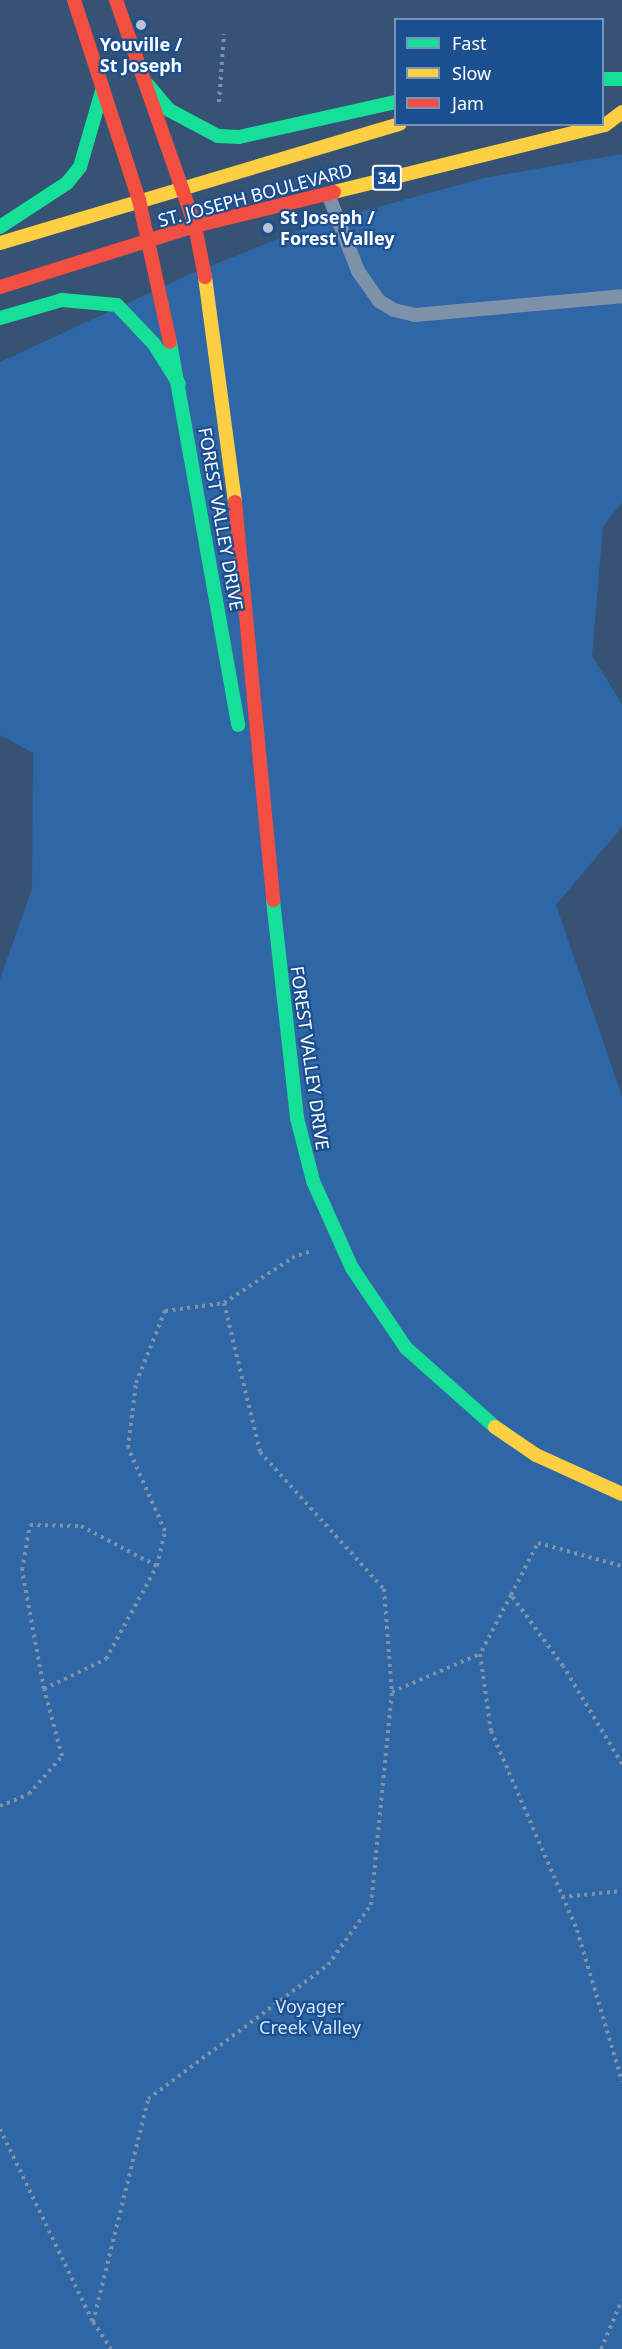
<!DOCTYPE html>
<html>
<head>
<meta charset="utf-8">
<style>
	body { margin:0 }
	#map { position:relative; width:622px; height:2349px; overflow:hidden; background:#365274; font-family:"Noto Sans",sans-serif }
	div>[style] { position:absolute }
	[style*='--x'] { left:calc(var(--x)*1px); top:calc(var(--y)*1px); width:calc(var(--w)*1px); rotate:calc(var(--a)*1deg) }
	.green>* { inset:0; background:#2f66a5 }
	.path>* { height:4px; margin-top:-2px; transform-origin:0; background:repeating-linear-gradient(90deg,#7d92a8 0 3px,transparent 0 7.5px) }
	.lane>* { height:14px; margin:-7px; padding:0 7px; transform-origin:7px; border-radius:7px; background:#7d92a8 }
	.fast>* { height:14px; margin:-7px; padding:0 7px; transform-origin:7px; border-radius:7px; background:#16e098 }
	.slow>* { height:14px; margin:-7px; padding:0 7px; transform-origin:7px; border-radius:7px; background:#ffcf43 }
	.jam>* { height:14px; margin:-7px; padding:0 7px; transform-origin:7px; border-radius:7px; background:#f24e42 }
	.dots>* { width:16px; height:16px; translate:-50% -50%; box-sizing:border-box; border:3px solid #1b4f8f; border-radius:50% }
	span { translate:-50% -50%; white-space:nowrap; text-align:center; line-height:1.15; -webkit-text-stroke:4.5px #1b4f8f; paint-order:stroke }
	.shield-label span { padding:2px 4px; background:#1b4f8f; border:2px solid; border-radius:4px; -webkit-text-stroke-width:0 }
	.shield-label { font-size:16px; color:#fff; font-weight:700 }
	.poi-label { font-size:18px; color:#fff; font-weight:700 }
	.left { translate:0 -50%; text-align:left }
	.street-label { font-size:18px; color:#fff }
	.park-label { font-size:18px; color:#cfe3fa }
	.legend { position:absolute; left:394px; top:18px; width:210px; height:108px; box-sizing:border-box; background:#1b4f8f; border:2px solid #7695bc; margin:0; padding:8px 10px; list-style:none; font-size:18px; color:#fff }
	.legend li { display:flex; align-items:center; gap:12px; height:30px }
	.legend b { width:30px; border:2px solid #7695bc }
</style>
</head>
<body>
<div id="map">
	<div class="green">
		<div style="clip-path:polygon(622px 154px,622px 502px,603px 527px,592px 656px,622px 704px,622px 827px,556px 905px,622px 1096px,622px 2349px,0 2349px,0 979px,32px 889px,33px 753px,0 735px,0 362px,188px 275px,312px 225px,484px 178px)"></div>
	</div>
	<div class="path">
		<div style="--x:219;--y:102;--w:68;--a:-85.8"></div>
		<div style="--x:224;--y:1303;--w:82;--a:-33.5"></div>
		<div style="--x:292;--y:1258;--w:22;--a:-21"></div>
		<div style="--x:511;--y:1595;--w:59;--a:-62.6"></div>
		<div style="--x:538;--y:1543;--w:87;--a:15.3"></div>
		<div style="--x:44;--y:1689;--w:121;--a:-100.5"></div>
		<div style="--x:22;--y:1570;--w:46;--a:-79.9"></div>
		<div style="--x:30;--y:1525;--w:51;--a:1.1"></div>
		<div style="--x:81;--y:1526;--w:86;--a:27.8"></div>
		<div style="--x:622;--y:1764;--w:114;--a:-121"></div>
		<div style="--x:563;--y:1666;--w:88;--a:-126.2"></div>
		<div style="--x:511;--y:1595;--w:67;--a:117.7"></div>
		<div style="--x:480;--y:1654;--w:78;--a:81.9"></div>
		<div style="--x:491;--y:1731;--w:217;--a:66.6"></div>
		<div style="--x:577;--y:1930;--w:158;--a:73.4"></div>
		<div style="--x:0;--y:1806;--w:31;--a:-22"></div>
		<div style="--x:29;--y:1794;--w:50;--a:-49"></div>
		<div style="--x:62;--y:1756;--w:69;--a:-105"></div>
		<div style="--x:44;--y:1689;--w:69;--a:-25.8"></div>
		<div style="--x:106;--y:1659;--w:106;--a:-61.3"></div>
		<div style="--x:157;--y:1566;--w:36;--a:-77"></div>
		<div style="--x:165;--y:1531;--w:91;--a:-114"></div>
		<div style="--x:128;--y:1448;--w:65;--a:-83"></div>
		<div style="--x:136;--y:1383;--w:78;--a:-68.1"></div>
		<div style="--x:165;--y:1311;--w:60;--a:-7.7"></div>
		<div style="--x:224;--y:1303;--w:153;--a:76.4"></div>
		<div style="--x:260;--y:1452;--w:185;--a:47.9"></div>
		<div style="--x:384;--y:1589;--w:103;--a:85.6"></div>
		<div style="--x:562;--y:1897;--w:60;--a:-5.7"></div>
		<div style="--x:0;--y:2129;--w:214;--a:64.3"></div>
		<div style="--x:93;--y:2322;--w:32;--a:56"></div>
		<div style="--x:93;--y:2322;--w:230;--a:-76.1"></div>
		<div style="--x:148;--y:2099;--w:224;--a:-36.7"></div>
		<div style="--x:328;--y:1965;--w:74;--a:-54.4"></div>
		<div style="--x:371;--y:1905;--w:214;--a:-84.4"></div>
		<div style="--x:392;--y:1692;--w:96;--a:-23.4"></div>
		<div style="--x:601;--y:2349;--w:53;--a:-66.8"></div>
	</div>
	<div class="lane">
		<div style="--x:328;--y:194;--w:83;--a:68.7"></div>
		<div style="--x:358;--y:271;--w:37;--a:55"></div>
		<div style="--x:379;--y:301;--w:17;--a:31"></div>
		<div style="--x:394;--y:310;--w:22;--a:13"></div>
		<div style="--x:415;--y:315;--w:208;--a:-5.2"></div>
	</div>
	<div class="fast">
		<div style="--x:602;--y:79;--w:20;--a:0"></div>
		<div style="--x:148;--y:85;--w:33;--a:50"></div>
		<div style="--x:169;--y:110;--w:55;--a:28"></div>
		<div style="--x:218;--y:136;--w:21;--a:3"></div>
		<div style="--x:239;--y:137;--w:161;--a:-12.6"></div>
		<div style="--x:0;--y:227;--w:80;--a:-33.3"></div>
		<div style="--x:67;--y:183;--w:21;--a:-51"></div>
		<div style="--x:80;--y:167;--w:79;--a:-73.9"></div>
		<div style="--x:0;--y:318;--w:65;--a:-16.2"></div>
		<div style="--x:62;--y:300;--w:55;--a:5.2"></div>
		<div style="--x:117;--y:305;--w:54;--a:46.5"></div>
		<div style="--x:154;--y:344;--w:47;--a:58"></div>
		<div style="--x:170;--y:342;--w:389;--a:79.9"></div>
		<div style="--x:273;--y:900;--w:219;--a:83.7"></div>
		<div style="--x:297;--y:1118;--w:65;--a:75.7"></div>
		<div style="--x:313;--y:1181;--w:95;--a:65.9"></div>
		<div style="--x:352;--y:1268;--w:97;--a:56"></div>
		<div style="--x:406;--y:1348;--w:119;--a:41.6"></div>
	</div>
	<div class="slow">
		<div style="--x:334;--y:192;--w:279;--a:-13.9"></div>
		<div style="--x:605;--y:125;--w:21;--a:-37"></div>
		<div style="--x:0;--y:243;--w:417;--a:-16.6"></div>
		<div style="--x:205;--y:277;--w:227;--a:82.4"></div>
		<div style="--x:495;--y:1427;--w:50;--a:34.3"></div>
		<div style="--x:536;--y:1455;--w:94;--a:24.4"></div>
	</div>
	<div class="jam">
		<div style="--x:74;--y:0;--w:210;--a:72"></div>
		<div style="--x:139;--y:200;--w:145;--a:77.7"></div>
		<div style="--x:116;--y:0;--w:239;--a:70.7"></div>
		<div style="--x:195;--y:226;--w:52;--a:78.9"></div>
		<div style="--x:0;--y:287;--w:204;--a:-17.4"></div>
		<div style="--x:195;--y:226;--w:143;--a:-13.7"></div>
		<div style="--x:235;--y:502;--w:400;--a:84.5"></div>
	</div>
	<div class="dots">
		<div style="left:141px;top:25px;background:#b9c2ce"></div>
		<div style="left:268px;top:228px;background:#b9c2ce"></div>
	</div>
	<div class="shield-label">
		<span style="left:387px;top:178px">34</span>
	</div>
	<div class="poi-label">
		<span style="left:141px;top:55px">Youville /<br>St Joseph</span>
		<span class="left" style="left:280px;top:228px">St Joseph /<br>Forest Valley</span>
	</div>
	<div class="street-label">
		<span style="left:255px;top:195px;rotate:-15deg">ST. JOSEPH BOULEVARD</span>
		<span style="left:221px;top:519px;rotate:80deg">FOREST VALLEY DRIVE</span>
		<span style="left:310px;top:1058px;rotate:82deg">FOREST VALLEY DRIVE</span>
	</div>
	<div class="park-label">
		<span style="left:310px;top:2017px">Voyager<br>Creek Valley</span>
	</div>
	<ul class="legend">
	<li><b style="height:8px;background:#16e098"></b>Fast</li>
	<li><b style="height:8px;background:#ffcf43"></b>Slow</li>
	<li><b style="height:8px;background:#f24e42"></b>Jam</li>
	</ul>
</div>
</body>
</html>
